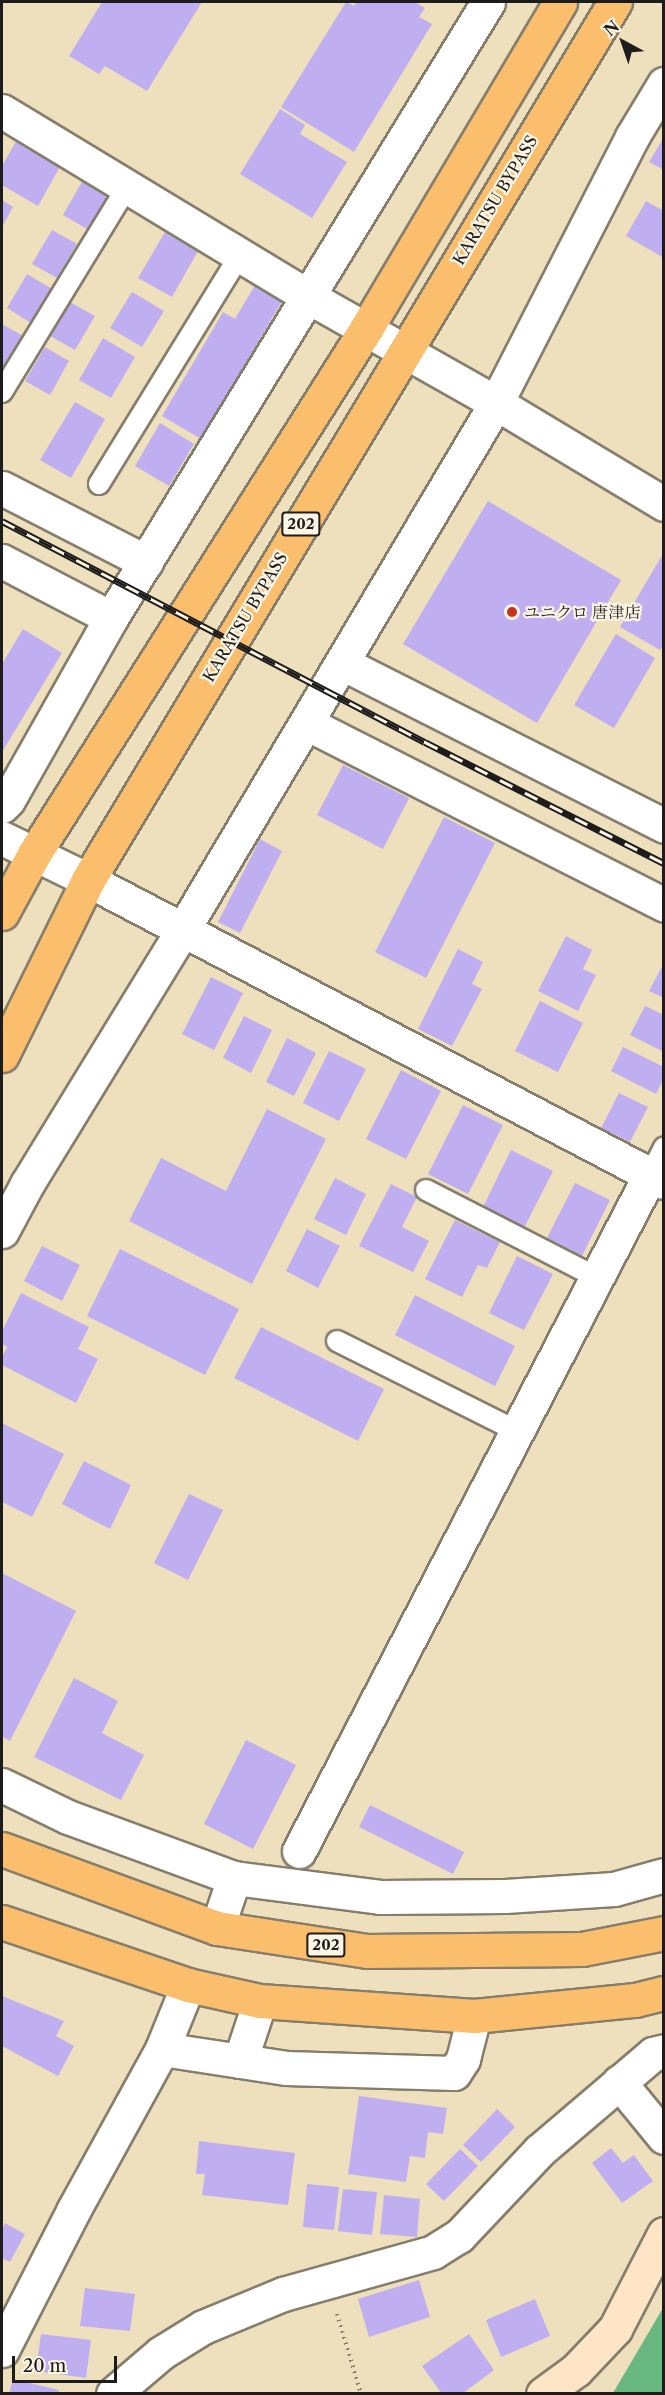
<!DOCTYPE html>
<html>
<head>
<meta charset="utf-8">
<style>
	body { margin:0 }
	#map { position:relative; width:665px; height:2395px; overflow:hidden; background:#eedfbd; font-family:"Libre Caslon Text","Noto Serif JP",serif }
	div>[style] { position:absolute }
	[style*='--x'] { left:calc(var(--x)*1px); top:calc(var(--y)*1px); width:calc(var(--w)*1px); rotate:calc(var(--a)*1deg) }
	.forest>* { inset:0; background:#69b882 }
	.building>* { inset:0; background:#c0aff0 }
	.path>* { height:4px; margin-top:-2px; transform-origin:0; background:repeating-linear-gradient(90deg,#857e6c 0 1.5px,transparent 0 6px) }
	.roads { filter:drop-shadow(2px 0 #857e6c) drop-shadow(-2px 0 #857e6c) drop-shadow(0 2px #857e6c) drop-shadow(0 -2px #857e6c) }
	.lane>* { height:20px; margin:-10px; padding:0 10px; transform-origin:10px; border-radius:10px; background:#fff }
	.street>* { height:33px; margin:-16.5px; padding:0 16.5px; transform-origin:16.5px; border-radius:16.5px; background:#fff }
	.secondary>* { height:33px; margin:-16.5px; padding:0 16.5px; transform-origin:16.5px; border-radius:16.5px; background:#fde5c5 }
	.highway>* { height:33px; margin:-16.5px; padding:0 16.5px; transform-origin:16.5px; border-radius:16.5px; background:#fabe6d }
	.rail>* { height:7px; margin-top:-3.5px; transform-origin:0; background:repeating-linear-gradient(90deg,#fcf5e5 0 14px,#1c1c1c 0 28px); box-sizing:border-box; border-block:2px solid #1c1c1c }
	.dots>* { width:16px; height:16px; translate:-50% -50%; box-sizing:border-box; border:3px solid #fcf5e5; border-radius:50% }
	span { translate:-50% -50%; white-space:nowrap; text-align:center; line-height:1.15; -webkit-text-stroke:4.5px #fcf5e5; paint-order:stroke }
	.shield-label span { padding:2px 4px; background:#fcf5e5; border:2px solid; border-radius:4px; -webkit-text-stroke-width:0 }
	.shield-label { font-size:15px; color:#1c1c1c; font-weight:700 }
	.street-label { font-size:16px; color:#1c1c1c }
	.poi-label { font-size:16px; color:#1c1c1c }
	.left { translate:0 -50%; text-align:left }
	.frame { position:absolute; inset:0; border:3px solid #1c1c1c; pointer-events:none }
	.north { position:absolute; left:593px; top:12px; width:60px; height:60px; -webkit-text-stroke:4px #fcf5e5; paint-order:stroke; rotate:320deg; font-size:16px; font-weight:700; line-height:24px; text-align:center; color:#1c1c1c }
	.north::after { content:''; display:block; margin:auto; width:21px; height:27px; background:#1c1c1c; clip-path:polygon(50% 0,100% 100%,50% 72%,0 100%) }
	.scale { position:absolute; left:12px; top:2356px; width:105px; height:27px; box-sizing:border-box; border:3px solid #1c1c1c; border-top:0; padding-left:8px; font-size:18px; line-height:21px; white-space:nowrap; color:#1c1c1c; -webkit-text-stroke:4px #fcf5e5; paint-order:stroke }
</style>
</head>
<body>
<div id="map">
	<div class="forest">
		<div style="clip-path:polygon(663px 2308px,663px 2393px,613px 2393px)"></div>
	</div>
	<div class="building">
		<div style="clip-path:polygon(102px 2px,202px 2px,147px 91px,105px 66px,99px 74px,69px 56px)"></div>
		<div style="clip-path:polygon(346px 2px,354px 6px,356px 2px,415px 2px,425px 8px,419px 17px,432px 24px,354px 152px,281px 107px)"></div>
		<div style="clip-path:polygon(280px 109px,305px 125px,300px 134px,347px 162px,312px 218px,240px 174px)"></div>
		<div style="clip-path:polygon(664px 137px,664px 170px,649px 162px)"></div>
		<div style="clip-path:polygon(18px 138px,62px 163px,38px 206px,2px 185px,2px 166px)"></div>
		<div style="clip-path:polygon(83px 180px,108px 195px,87px 229px,63px 215px)"></div>
		<div style="clip-path:polygon(2px 200px,13px 207px,2px 227px)"></div>
		<div style="clip-path:polygon(646px 201px,664px 211px,664px 258px,626px 236px)"></div>
		<div style="clip-path:polygon(52px 230px,77px 244px,57px 278px,32px 264px)"></div>
		<div style="clip-path:polygon(165px 232px,198px 251px,172px 297px,138px 278px)"></div>
		<div style="clip-path:polygon(27px 274px,52px 289px,31px 323px,7px 308px)"></div>
		<div style="clip-path:polygon(258px 280px,285px 296px,201px 439px,162px 416px,223px 312px,235px 319px)"></div>
		<div style="clip-path:polygon(132px 292px,164px 311px,142px 347px,110px 328px)"></div>
		<div style="clip-path:polygon(70px 302px,95px 316px,75px 350px,50px 336px)"></div>
		<div style="clip-path:polygon(2px 324px,23px 336px,2px 372px)"></div>
		<div style="clip-path:polygon(103px 338px,135px 357px,111px 398px,79px 380px)"></div>
		<div style="clip-path:polygon(45px 347px,69px 361px,50px 395px,25px 381px)"></div>
		<div style="clip-path:polygon(75px 402px,105px 419px,71px 478px,40px 460px)"></div>
		<div style="clip-path:polygon(160px 423px,194px 444px,169px 486px,135px 466px)"></div>
		<div style="clip-path:polygon(488px 501px,621px 580px,537px 723px,403px 644px)"></div>
		<div style="clip-path:polygon(661px 557px,664px 558px,664px 645px,660px 650px,620px 627px)"></div>
		<div style="clip-path:polygon(23px 629px,62px 653px,2px 752px,2px 664px)"></div>
		<div style="clip-path:polygon(616px 634px,655px 658px,614px 728px,574px 705px)"></div>
		<div style="clip-path:polygon(343px 765px,409px 798px,383px 849px,317px 815px)"></div>
		<div style="clip-path:polygon(444px 817px,495px 843px,426px 978px,375px 952px)"></div>
		<div style="clip-path:polygon(260px 839px,282px 851px,240px 933px,218px 922px)"></div>
		<div style="clip-path:polygon(566px 936px,592px 950px,583px 969px,596px 975px,578px 1011px,538px 991px)"></div>
		<div style="clip-path:polygon(458px 949px,483px 962px,472px 984px,482px 989px,452px 1046px,418px 1029px)"></div>
		<div style="clip-path:polygon(664px 963px,664px 998px,649px 991px)"></div>
		<div style="clip-path:polygon(211px 977px,243px 993px,214px 1050px,182px 1034px)"></div>
		<div style="clip-path:polygon(540px 1001px,583px 1023px,558px 1072px,515px 1051px)"></div>
		<div style="clip-path:polygon(645px 1006px,664px 1015px,664px 1052px,630px 1035px)"></div>
		<div style="clip-path:polygon(244px 1016px,272px 1030px,251px 1073px,223px 1058px)"></div>
		<div style="clip-path:polygon(287px 1038px,316px 1053px,294px 1096px,266px 1082px)"></div>
		<div style="clip-path:polygon(623px 1047px,664px 1067px,664px 1078px,656px 1094px,611px 1071px)"></div>
		<div style="clip-path:polygon(329px 1051px,366px 1069px,339px 1121px,303px 1103px)"></div>
		<div style="clip-path:polygon(401px 1070px,441px 1091px,406px 1159px,366px 1139px)"></div>
		<div style="clip-path:polygon(619px 1093px,648px 1107px,630px 1142px,601px 1128px)"></div>
		<div style="clip-path:polygon(463px 1105px,503px 1125px,468px 1194px,428px 1174px)"></div>
		<div style="clip-path:polygon(267px 1109px,326px 1139px,252px 1284px,129px 1221px,161px 1158px,226px 1191px)"></div>
		<div style="clip-path:polygon(511px 1150px,553px 1171px,524px 1228px,483px 1207px)"></div>
		<div style="clip-path:polygon(335px 1178px,366px 1194px,346px 1235px,314px 1219px)"></div>
		<div style="clip-path:polygon(575px 1183px,610px 1200px,582px 1256px,547px 1238px)"></div>
		<div style="clip-path:polygon(391px 1184px,417px 1197px,402px 1227px,429px 1241px,413px 1272px,359px 1246px)"></div>
		<div style="clip-path:polygon(455px 1220px,500px 1242px,487px 1268px,478px 1265px,462px 1297px,425px 1279px)"></div>
		<div style="clip-path:polygon(307px 1229px,340px 1246px,318px 1288px,286px 1271px)"></div>
		<div style="clip-path:polygon(42px 1246px,80px 1265px,62px 1301px,24px 1281px)"></div>
		<div style="clip-path:polygon(120px 1249px,239px 1309px,205px 1375px,87px 1316px)"></div>
		<div style="clip-path:polygon(517px 1256px,553px 1274px,524px 1330px,489px 1313px)"></div>
		<div style="clip-path:polygon(21px 1293px,89px 1327px,78px 1349px,98px 1359px,76px 1403px,2px 1365px,2px 1357px,7px 1347px,2px 1344px,2px 1331px)"></div>
		<div style="clip-path:polygon(415px 1295px,515px 1346px,495px 1386px,395px 1335px)"></div>
		<div style="clip-path:polygon(261px 1327px,384px 1389px,358px 1441px,234px 1378px)"></div>
		<div style="clip-path:polygon(2px 1423px,64px 1454px,32px 1517px,2px 1502px)"></div>
		<div style="clip-path:polygon(84px 1461px,131px 1485px,110px 1529px,62px 1504px)"></div>
		<div style="clip-path:polygon(189px 1494px,223px 1510px,188px 1580px,154px 1563px)"></div>
		<div style="clip-path:polygon(2px 1573px,76px 1611px,10px 1741px,2px 1736px)"></div>
		<div style="clip-path:polygon(74px 1678px,118px 1701px,102px 1733px,144px 1755px,121px 1800px,34px 1757px)"></div>
		<div style="clip-path:polygon(246px 1740px,296px 1765px,253px 1849px,204px 1824px)"></div>
		<div style="clip-path:polygon(370px 1805px,464px 1852px,453px 1874px,359px 1827px)"></div>
		<div style="clip-path:polygon(2px 1996px,64px 2021px,56px 2036px,74px 2046px,58px 2076px,2px 2046px)"></div>
		<div style="clip-path:polygon(359px 2096px,447px 2108px,443px 2134px,428px 2132px,425px 2158px,410px 2156px,406px 2182px,348px 2174px)"></div>
		<div style="clip-path:polygon(497px 2109px,515px 2127px,481px 2162px,463px 2145px)"></div>
		<div style="clip-path:polygon(199px 2141px,295px 2153px,288px 2205px,202px 2195px,205px 2174px,196px 2174px)"></div>
		<div style="clip-path:polygon(611px 2148px,623px 2163px,634px 2155px,653px 2181px,622px 2203px,592px 2163px)"></div>
		<div style="clip-path:polygon(460px 2149px,478px 2166px,444px 2201px,426px 2184px)"></div>
		<div style="clip-path:polygon(307px 2184px,339px 2187px,334px 2230px,303px 2227px)"></div>
		<div style="clip-path:polygon(343px 2189px,377px 2192px,372px 2235px,338px 2231px)"></div>
		<div style="clip-path:polygon(384px 2195px,420px 2199px,417px 2237px,380px 2234px)"></div>
		<div style="clip-path:polygon(5px 2223px,25px 2234px,10px 2262px,2px 2258px,2px 2230px)"></div>
		<div style="clip-path:polygon(419px 2280px,430px 2317px,369px 2337px,358px 2299px)"></div>
		<div style="clip-path:polygon(85px 2288px,135px 2294px,130px 2331px,80px 2326px)"></div>
		<div style="clip-path:polygon(535px 2299px,550px 2336px,501px 2357px,486px 2320px)"></div>
		<div style="clip-path:polygon(41px 2334px,91px 2340px,86px 2378px,36px 2371px)"></div>
		<div style="clip-path:polygon(469px 2334px,494px 2370px,462px 2394px,442px 2394px,422px 2366px)"></div>
		<div style="clip-path:polygon(13px 2379px,59px 2390px,58px 2394px,9px 2394px)"></div>
	</div>
	<div class="path">
		<div style="--x:337;--y:2314;--w:84;--a:73.3"></div>
	</div>
	<div class="roads">
		<div class="lane">
			<div style="--x:2;--y:392;--w:240;--a:-58.6"></div>
			<div style="--x:99;--y:484;--w:269;--a:-58.4"></div>
			<div style="--x:650;--y:1175;--w:31;--a:-63"></div>
			<div style="--x:426;--y:1190;--w:191;--a:27.1"></div>
			<div style="--x:337;--y:1341;--w:201;--a:26.6"></div>
		</div>
		<div class="street">
			<div style="--x:2;--y:111;--w:357;--a:31.2"></div>
			<div style="--x:307;--y:296;--w:217;--a:29.5"></div>
			<div style="--x:496;--y:403;--w:196;--a:31"></div>
			<div style="--x:2;--y:488;--w:162;--a:27.2"></div>
			<div style="--x:2;--y:561;--w:123;--a:27.6"></div>
			<div style="--x:342;--y:663;--w:361;--a:26.8"></div>
			<div style="--x:306;--y:723;--w:402;--a:26.9"></div>
			<div style="--x:2;--y:806;--w:8;--a:-45"></div>
			<div style="--x:8;--y:800;--w:209;--a:-60.5"></div>
			<div style="--x:111;--y:618;--w:722;--a:-58.53"></div>
			<div style="--x:2;--y:838;--w:96;--a:26"></div>
			<div style="--x:88;--y:880;--w:650;--a:27.67"></div>
			<div style="--x:2;--y:1231;--w:53;--a:-62"></div>
			<div style="--x:27;--y:1184;--w:297;--a:-58.5"></div>
			<div style="--x:182;--y:931;--w:614;--a:-59.26"></div>
			<div style="--x:496;--y:403;--w:299;--a:-62.9"></div>
			<div style="--x:632;--y:137;--w:62;--a:-58.9"></div>
			<div style="--x:2;--y:1785;--w:73;--a:25.9"></div>
			<div style="--x:68;--y:1817;--w:177;--a:20.2"></div>
			<div style="--x:234;--y:1878;--w:147;--a:7.4"></div>
			<div style="--x:380;--y:1897;--w:125;--a:-0.5"></div>
			<div style="--x:505;--y:1896;--w:109;--a:-3.7"></div>
			<div style="--x:614;--y:1889;--w:52;--a:-15.6"></div>
			<div style="--x:299;--y:1851;--w:762;--a:-62.56"></div>
			<div style="--x:217;--y:1928;--w:53;--a:-71.2"></div>
			<div style="--x:162;--y:2049;--w:125;--a:8.7"></div>
			<div style="--x:286;--y:2068;--w:168;--a:1.7"></div>
			<div style="--x:454;--y:2073;--w:17;--a:-57"></div>
			<div style="--x:463;--y:2059;--w:44;--a:-75.7"></div>
			<div style="--x:240;--y:2061;--w:63;--a:-71.6"></div>
			<div style="--x:619;--y:2082;--w:71;--a:50.7"></div>
			<div style="--x:2;--y:2350;--w:156;--a:-62.9"></div>
			<div style="--x:73;--y:2211;--w:185;--a:-61.2"></div>
			<div style="--x:162;--y:2049;--w:69;--a:-67.9"></div>
			<div style="--x:113;--y:2394;--w:63;--a:-40.5"></div>
			<div style="--x:161;--y:2353;--w:49;--a:-31.8"></div>
			<div style="--x:203;--y:2327;--w:87;--a:-22.4"></div>
			<div style="--x:283;--y:2294;--w:156;--a:-15.6"></div>
			<div style="--x:433;--y:2252;--w:31;--a:-32"></div>
			<div style="--x:459;--y:2236;--w:117;--a:-46.7"></div>
			<div style="--x:539;--y:2151;--w:150;--a:-40.4"></div>
			<div style="--x:653;--y:2054;--w:11;--a:-15"></div>
		</div>
		<div class="secondary">
			<div style="--x:543;--y:2394;--w:41;--a:-36"></div>
			<div style="--x:576;--y:2370;--w:57;--a:-46.4"></div>
			<div style="--x:615;--y:2329;--w:107;--a:-62.7"></div>
		</div>
		<div class="highway">
			<div style="--x:2;--y:913;--w:67;--a:-61.5"></div>
			<div style="--x:34;--y:854;--w:621;--a:-57.69"></div>
			<div style="--x:366;--y:329;--w:380;--a:-59.3"></div>
			<div style="--x:2;--y:1055;--w:195;--a:-63.8"></div>
			<div style="--x:88;--y:880;--w:1024;--a:-59.03"></div>
			<div style="--x:2;--y:1849;--w:229;--a:20.2"></div>
			<div style="--x:217;--y:1928;--w:152;--a:8.7"></div>
			<div style="--x:367;--y:1951;--w:215;--a:-0.5"></div>
			<div style="--x:582;--y:1949;--w:84;--a:-11"></div>
			<div style="--x:2;--y:1922;--w:196;--a:18.7"></div>
			<div style="--x:188;--y:1985;--w:74;--a:12.5"></div>
			<div style="--x:260;--y:2001;--w:215;--a:4"></div>
			<div style="--x:474;--y:2016;--w:162;--a:-5.7"></div>
			<div style="--x:635;--y:2000;--w:30;--a:-14"></div>
		</div>
	</div>
	<div class="rail">
		<div style="--x:2;--y:521;--w:477;--a:27.6"></div>
		<div style="--x:425;--y:742;--w:268;--a:26.9"></div>
	</div>
	<div class="dots">
		<div style="left:512px;top:612px;background:#c8321e"></div>
	</div>
	<div class="shield-label">
		<span style="left:301px;top:524px">202</span>
		<span style="left:326px;top:1945px">202</span>
	</div>
	<div class="street-label">
		<span style="left:495px;top:200px;rotate:-59deg">KARATSU BYPASS</span>
		<span style="left:245px;top:617px;rotate:-59deg">KARATSU BYPASS</span>
	</div>
	<div class="poi-label">
		<span class="left" style="left:524px;top:612px">ユニクロ 唐津店</span>
	</div>
	<div class="frame"></div>
	<div class="north">N</div>
	<div class="scale">20 m</div>
</div>
</body>
</html>
